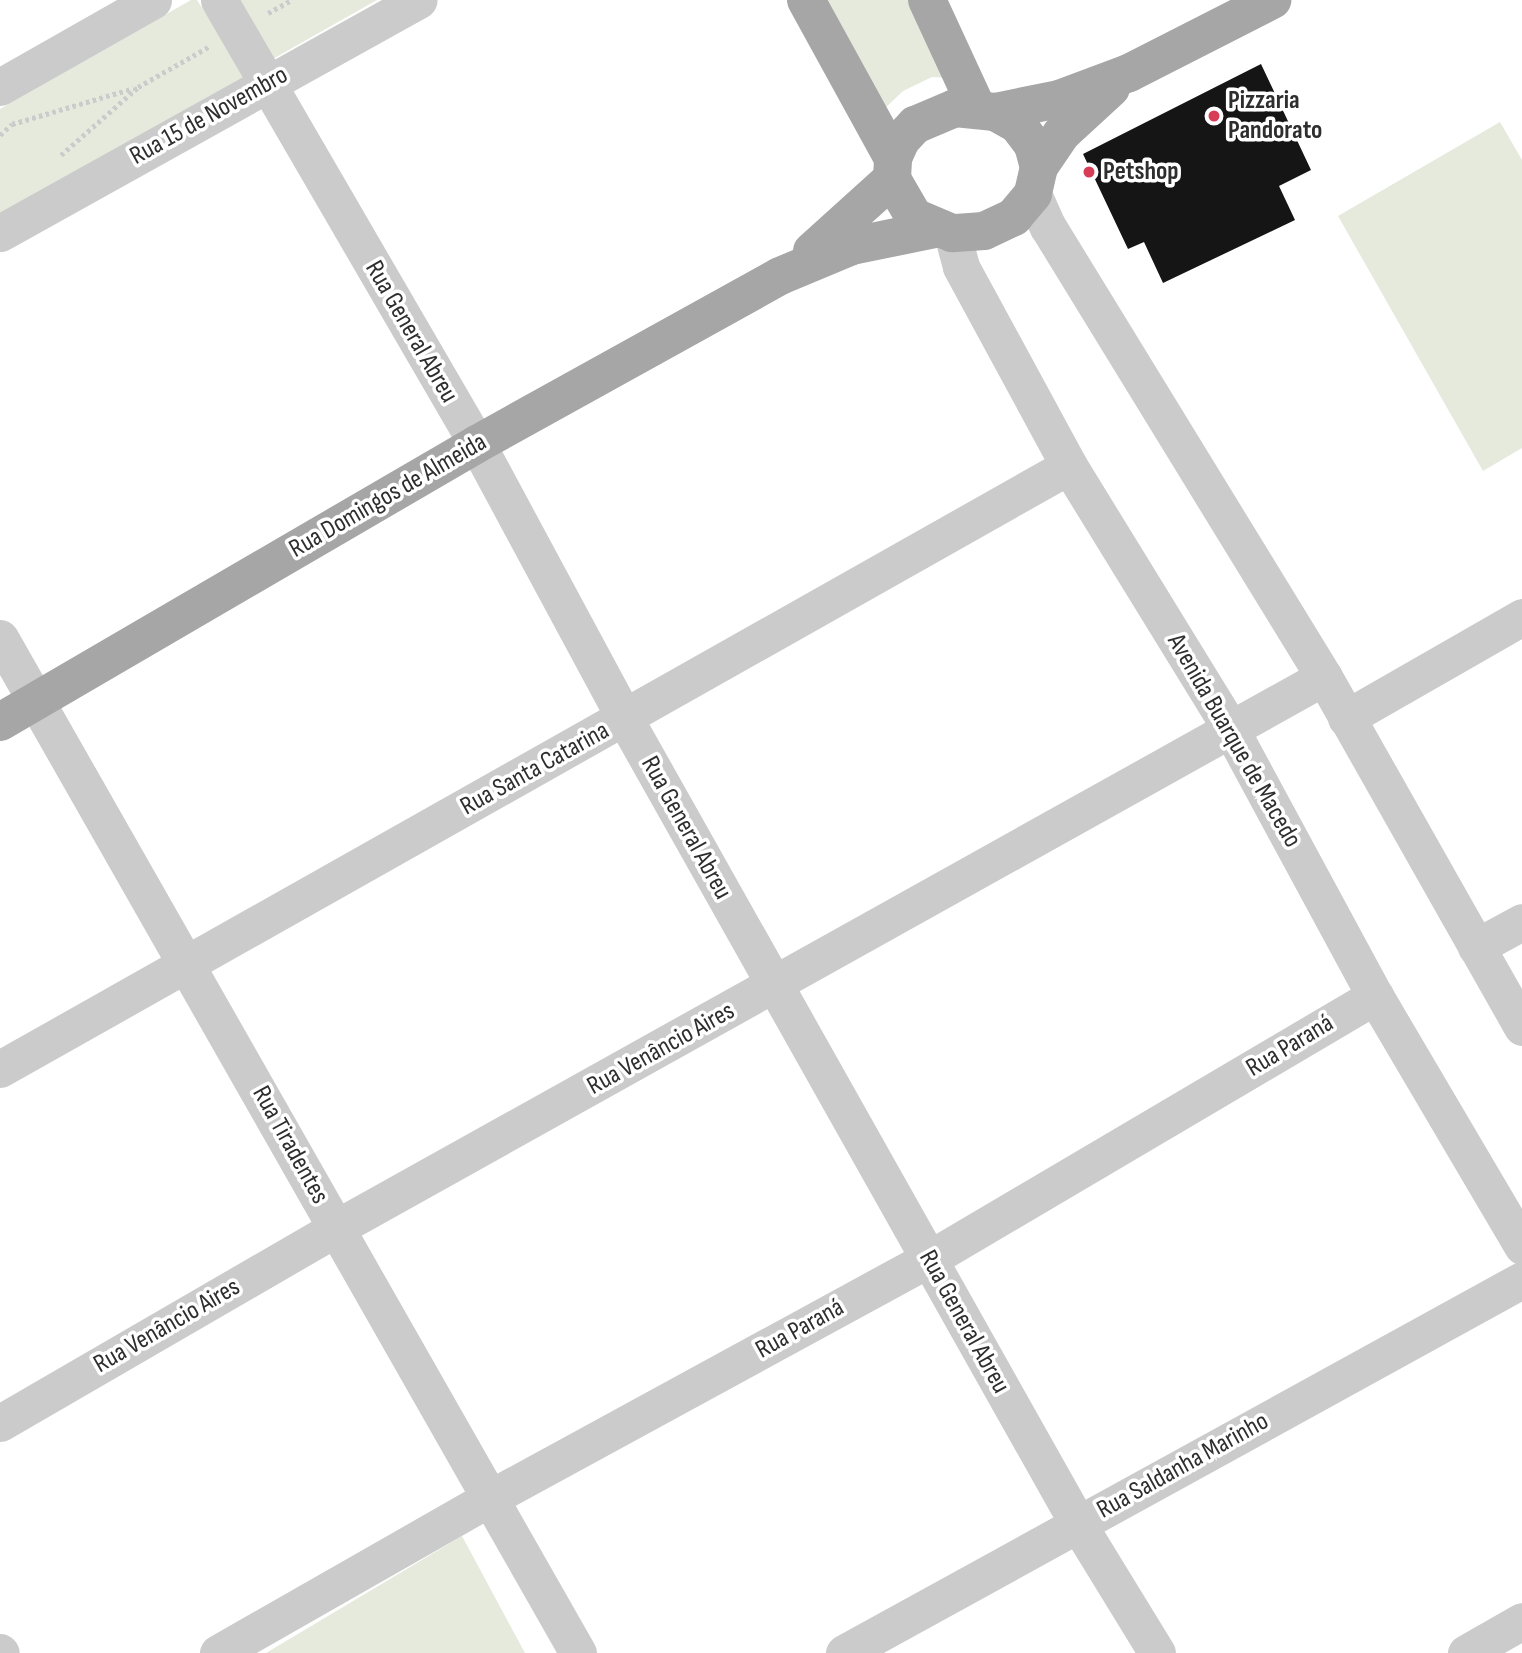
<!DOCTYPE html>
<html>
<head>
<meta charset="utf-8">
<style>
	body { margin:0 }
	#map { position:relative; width:1522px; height:1653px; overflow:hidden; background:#fff; font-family:"Sofia Sans Condensed",sans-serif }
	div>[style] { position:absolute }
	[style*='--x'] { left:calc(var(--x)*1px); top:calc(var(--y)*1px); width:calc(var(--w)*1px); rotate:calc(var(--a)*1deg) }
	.green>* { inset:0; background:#e5eadd }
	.building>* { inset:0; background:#151515 }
	.path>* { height:4.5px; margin-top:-2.25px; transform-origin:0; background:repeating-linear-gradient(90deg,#cbcbcb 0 3.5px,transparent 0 7px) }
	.minor>* { height:37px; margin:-18.5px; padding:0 18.5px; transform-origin:18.5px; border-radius:18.5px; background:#cbcbcb }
	.major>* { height:38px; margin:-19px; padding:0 19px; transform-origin:19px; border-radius:19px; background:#a6a6a6 }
	.dots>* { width:19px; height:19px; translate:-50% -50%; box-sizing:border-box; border:4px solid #fff; border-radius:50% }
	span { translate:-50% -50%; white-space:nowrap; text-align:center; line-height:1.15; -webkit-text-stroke:7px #fff; paint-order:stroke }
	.poi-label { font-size:26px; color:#2e2e2e; font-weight:700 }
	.left { translate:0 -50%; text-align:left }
	.street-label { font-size:26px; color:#2e2e2e }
</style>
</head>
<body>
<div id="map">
	<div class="green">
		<div style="clip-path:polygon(191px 0,197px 0,248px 77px,0 215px,0 109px)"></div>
		<div style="clip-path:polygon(234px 0,377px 0,271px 60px)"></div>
		<div style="clip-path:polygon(819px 0,910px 0,951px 78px,932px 77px,903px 91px,881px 112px)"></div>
		<div style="clip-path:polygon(1500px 122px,1522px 160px,1522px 448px,1483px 471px,1338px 216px)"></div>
		<div style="clip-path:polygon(462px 1536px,525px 1653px,266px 1653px)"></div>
	</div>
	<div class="building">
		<div style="clip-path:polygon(1261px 64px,1311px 170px,1279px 186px,1295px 220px,1163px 283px,1144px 242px,1128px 249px,1083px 154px)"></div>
	</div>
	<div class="path">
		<div style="--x:268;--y:13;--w:26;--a:-29"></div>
		<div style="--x:0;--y:135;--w:16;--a:-43"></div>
		<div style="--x:12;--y:124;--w:127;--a:-16.4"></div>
		<div style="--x:61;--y:155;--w:103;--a:-41.4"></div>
		<div style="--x:138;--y:87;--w:81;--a:-29.7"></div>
	</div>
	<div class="minor">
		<div style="--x:219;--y:0;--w:514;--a:59.84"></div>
		<div style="--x:477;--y:444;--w:312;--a:61.7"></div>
		<div style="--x:625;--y:719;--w:924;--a:60.63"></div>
		<div style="--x:1078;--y:1524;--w:151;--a:58.5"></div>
		<div style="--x:0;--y:87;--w:176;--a:-29.6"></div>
		<div style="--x:1033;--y:194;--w:36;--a:66"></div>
		<div style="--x:1048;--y:227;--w:528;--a:58.48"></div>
		<div style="--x:1324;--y:677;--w:402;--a:60.5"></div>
		<div style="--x:0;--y:233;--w:479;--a:-29.1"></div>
		<div style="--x:952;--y:233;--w:35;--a:75"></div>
		<div style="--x:961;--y:267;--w:226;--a:61.5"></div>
		<div style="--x:1069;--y:466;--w:308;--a:58.4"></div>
		<div style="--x:1230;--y:728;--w:305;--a:61.6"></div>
		<div style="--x:1375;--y:996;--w:290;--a:59.5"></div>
		<div style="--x:0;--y:638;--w:1168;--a:60.34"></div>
		<div style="--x:1346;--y:718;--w:203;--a:-29.8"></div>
		<div style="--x:1476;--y:947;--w:52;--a:-28.5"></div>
		<div style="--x:0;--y:1069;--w:1227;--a:-29.43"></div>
		<div style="--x:0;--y:1423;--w:388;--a:-30.1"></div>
		<div style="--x:336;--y:1228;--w:1131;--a:-29.15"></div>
		<div style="--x:0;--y:1652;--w:1;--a:45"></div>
		<div style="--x:218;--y:1653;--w:313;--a:-29.7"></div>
		<div style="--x:490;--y:1498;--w:500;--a:-28.6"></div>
		<div style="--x:929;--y:1259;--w:518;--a:-30.53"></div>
		<div style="--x:844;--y:1653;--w:774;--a:-28.82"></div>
		<div style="--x:1466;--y:1653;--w:64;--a:-29.7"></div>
	</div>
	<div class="major">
		<div style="--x:806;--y:0;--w:180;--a:61.2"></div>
		<div style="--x:927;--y:0;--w:119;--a:65.2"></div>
		<div style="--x:955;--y:108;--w:40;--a:5.7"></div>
		<div style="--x:995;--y:112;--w:26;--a:29"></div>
		<div style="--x:1018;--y:125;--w:25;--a:53"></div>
		<div style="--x:1033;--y:145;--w:23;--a:75"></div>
		<div style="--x:1039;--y:167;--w:28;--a:103"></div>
		<div style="--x:1033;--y:194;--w:30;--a:130"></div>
		<div style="--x:1014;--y:217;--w:33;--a:155"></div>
		<div style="--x:984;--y:231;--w:32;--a:176"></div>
		<div style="--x:952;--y:233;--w:41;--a:-157.2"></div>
		<div style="--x:914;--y:217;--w:44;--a:-120.1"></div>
		<div style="--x:892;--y:179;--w:21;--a:-87"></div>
		<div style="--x:893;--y:158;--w:20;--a:-66"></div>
		<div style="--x:901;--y:140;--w:21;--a:-47"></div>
		<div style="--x:915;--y:125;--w:43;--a:-23"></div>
		<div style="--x:995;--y:112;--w:65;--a:-11.5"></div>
		<div style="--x:1059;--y:99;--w:75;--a:-20.4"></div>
		<div style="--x:1129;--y:73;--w:161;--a:-27"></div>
		<div style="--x:1039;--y:167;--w:40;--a:-56"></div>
		<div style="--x:1061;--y:134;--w:68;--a:-42.6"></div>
		<div style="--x:812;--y:251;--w:108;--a:-42"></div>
		<div style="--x:0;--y:722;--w:552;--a:-30.23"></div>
		<div style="--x:477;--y:444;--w:346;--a:-29"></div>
		<div style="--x:780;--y:276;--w:78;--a:-22.6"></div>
		<div style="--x:852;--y:246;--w:85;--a:-11.6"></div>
	</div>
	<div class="dots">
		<div style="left:1214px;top:116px;background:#d83d58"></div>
		<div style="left:1089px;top:172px;background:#d83d58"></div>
	</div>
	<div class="poi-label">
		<span class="left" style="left:1228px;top:116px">Pizzaria<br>Pandorato</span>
		<span class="left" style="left:1103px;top:172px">Petshop</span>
	</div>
	<div class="street-label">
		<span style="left:209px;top:116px;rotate:-29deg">Rua 15 de Novembro</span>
		<span style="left:411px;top:332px;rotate:60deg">Rua General Abreu</span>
		<span style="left:388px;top:496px;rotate:-30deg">Rua Domingos de Almeida</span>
		<span style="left:1234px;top:741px;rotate:60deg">Avenida Buarque de Macedo</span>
		<span style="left:535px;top:769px;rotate:-29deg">Rua Santa Catarina</span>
		<span style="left:686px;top:828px;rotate:61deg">Rua General Abreu</span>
		<span style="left:1290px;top:1046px;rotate:-31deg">Rua Paraná</span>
		<span style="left:661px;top:1049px;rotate:-29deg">Rua Venâncio Aires</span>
		<span style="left:290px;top:1145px;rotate:61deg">Rua Tiradentes</span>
		<span style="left:964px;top:1322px;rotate:61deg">Rua General Abreu</span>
		<span style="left:167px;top:1326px;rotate:-30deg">Rua Venâncio Aires</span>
		<span style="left:800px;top:1329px;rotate:-29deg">Rua Paraná</span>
		<span style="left:1183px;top:1466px;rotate:-29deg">Rua Saldanha Marinho</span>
	</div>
</div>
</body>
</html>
